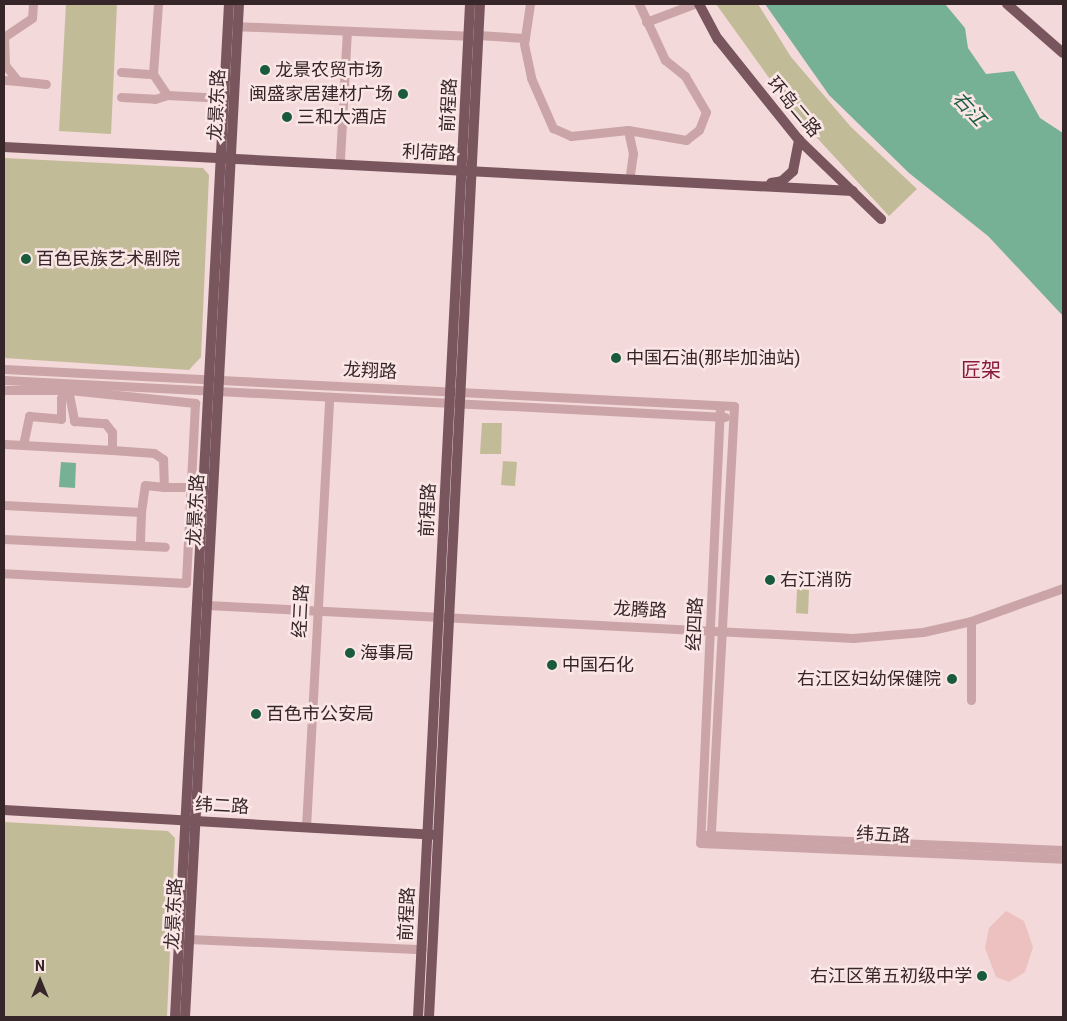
<!DOCTYPE html>
<html>
<head>
<meta charset="utf-8">
<style>
	body { margin:0 }
	#map { position:relative; width:1067px; height:1021px; overflow:hidden; background:#f3d9d9; font-family:Roboto,"Noto Sans SC",sans-serif }
	div>[style] { position:absolute }
	[style*='--x'] { left:calc(var(--x)*1px); top:calc(var(--y)*1px); width:calc(var(--w)*1px); rotate:calc(var(--a)*1deg) }
	.green>* { inset:0; background:#c2bb98 }
	.plaza>* { inset:0; background:#ecc1bf }
	.water>* { inset:0; background:#77b195 }
	.minor>* { height:9px; margin:-4.5px; padding:0 4.5px; transform-origin:4.5px; border-radius:4.5px; background:#cba4a7 }
	.major>* { height:10px; margin:-5px; padding:0 5px; transform-origin:5px; border-radius:5px; background:#79565d }
	.dots>* { width:14px; height:14px; translate:-50% -50%; box-sizing:border-box; border:2px solid #fae6e5; border-radius:50% }
	span { translate:-50% -50%; white-space:nowrap; text-align:center; line-height:1.15; -webkit-text-stroke:5px #fae6e5; paint-order:stroke }
	.poi-label { font-size:18px; color:#36262a }
	.left { translate:0 -50%; text-align:left }
	.right { translate:-100% -50%; text-align:right }
	.street-label { font-size:18px; color:#36262a }
	.water-label { font-size:19px; color:#1a5a3d; font-style:italic }
	.quarter-label { font-size:20px; color:#891b3a }
	.frame { position:absolute; inset:0; border:5px solid #36262a; pointer-events:none }
	.north { position:absolute; left:15px; top:956px; width:50px; height:50px; -webkit-text-stroke:4px #fae6e5; paint-order:stroke; rotate:0deg; font-size:14px; font-weight:700; line-height:20px; text-align:center; color:#36262a }
	.north::after { content:''; display:block; margin:auto; width:18px; height:22px; background:#36262a; clip-path:polygon(50% 0,100% 100%,50% 72%,0 100%) }
</style>
</head>
<body>
<div id="map">
	<div class="green">
		<div style="clip-path:polygon(66px 4px,117px 4px,111px 134px,59px 131px)"></div>
		<div style="clip-path:polygon(716px 4px,758px 4px,791px 57px,851px 127px,917px 189px,889px 216px,795px 114px)"></div>
		<div style="clip-path:polygon(4px 158px,203px 168px,209px 175px,201px 357px,189px 370px,4px 358px)"></div>
		<div style="clip-path:polygon(482px 423px,502px 423px,501px 454px,480px 454px)"></div>
		<div style="clip-path:polygon(503px 461px,517px 462px,515px 486px,501px 485px)"></div>
		<div style="clip-path:polygon(797px 589px,809px 590px,808px 614px,796px 613px)"></div>
		<div style="clip-path:polygon(4px 822px,168px 831px,175px 838px,167px 1017px,4px 1017px)"></div>
	</div>
	<div class="plaza">
		<div style="clip-path:polygon(1006px 911px,1024px 921px,1033px 947px,1025px 972px,1009px 982px,996px 977px,985px 948px,989px 928px)"></div>
	</div>
	<div class="water">
		<div style="clip-path:polygon(765px 4px,945px 4px,965px 28px,968px 48px,986px 74px,1014px 71px,1040px 118px,1063px 133px,1063px 316px,988px 236px,909px 173px,829px 95px)"></div>
		<div style="clip-path:polygon(61px 462px,76px 463px,75px 488px,59px 487px)"></div>
	</div>
	<div class="minor">
		<div style="--x:33;--y:4;--w:14;--a:94"></div>
		<div style="--x:32;--y:18;--w:34;--a:146"></div>
		<div style="--x:4;--y:37;--w:28;--a:88"></div>
		<div style="--x:5;--y:65;--w:21;--a:51"></div>
		<div style="--x:18;--y:81;--w:28;--a:6"></div>
		<div style="--x:158;--y:4;--w:70;--a:94.1"></div>
		<div style="--x:153;--y:74;--w:25;--a:56"></div>
		<div style="--x:167;--y:95;--w:57;--a:3"></div>
		<div style="--x:530;--y:4;--w:40;--a:98.5"></div>
		<div style="--x:524;--y:44;--w:35;--a:78"></div>
		<div style="--x:531;--y:78;--w:55;--a:66.3"></div>
		<div style="--x:553;--y:128;--w:20;--a:24"></div>
		<div style="--x:571;--y:136;--w:57;--a:-6"></div>
		<div style="--x:628;--y:130;--w:59;--a:9.8"></div>
		<div style="--x:686;--y:140;--w:16;--a:-38"></div>
		<div style="--x:699;--y:130;--w:19;--a:-69"></div>
		<div style="--x:706;--y:112;--w:42;--a:-120.3"></div>
		<div style="--x:685;--y:76;--w:26;--a:-141"></div>
		<div style="--x:665;--y:60;--w:62;--a:-114.9"></div>
		<div style="--x:646;--y:22;--w:51;--a:-20.6"></div>
		<div style="--x:233;--y:26;--w:235;--a:2.4"></div>
		<div style="--x:478;--y:35;--w:47;--a:3.7"></div>
		<div style="--x:121;--y:72;--w:32;--a:4"></div>
		<div style="--x:4;--y:80;--w:14;--a:4"></div>
		<div style="--x:121;--y:97;--w:34;--a:3"></div>
		<div style="--x:155;--y:99;--w:13;--a:-18"></div>
		<div style="--x:628;--y:130;--w:24;--a:78"></div>
		<div style="--x:633;--y:153;--w:22;--a:98"></div>
		<div style="--x:340;--y:159;--w:128;--a:-86.9"></div>
		<div style="--x:4;--y:369;--w:731;--a:2.9"></div>
		<div style="--x:734;--y:406;--w:438;--a:93.1"></div>
		<div style="--x:4;--y:380;--w:722;--a:2.94"></div>
		<div style="--x:68;--y:389;--w:33;--a:79"></div>
		<div style="--x:74;--y:421;--w:31;--a:4"></div>
		<div style="--x:105;--y:423;--w:11;--a:52"></div>
		<div style="--x:112;--y:432;--w:18;--a:90"></div>
		<div style="--x:112;--y:450;--w:42;--a:4.1"></div>
		<div style="--x:154;--y:453;--w:11;--a:34"></div>
		<div style="--x:163;--y:459;--w:28;--a:88"></div>
		<div style="--x:164;--y:487;--w:34;--a:0"></div>
		<div style="--x:4;--y:390;--w:65;--a:0"></div>
		<div style="--x:69;--y:390;--w:127;--a:5.9"></div>
		<div style="--x:195;--y:403;--w:180;--a:92.9"></div>
		<div style="--x:186;--y:583;--w:182;--a:-176.9"></div>
		<div style="--x:720;--y:406;--w:437;--a:92.6"></div>
		<div style="--x:700;--y:843;--w:363;--a:2.5"></div>
		<div style="--x:4;--y:444;--w:19;--a:3"></div>
		<div style="--x:23;--y:445;--w:30;--a:-78"></div>
		<div style="--x:29;--y:416;--w:32;--a:5"></div>
		<div style="--x:61;--y:419;--w:21;--a:-90"></div>
		<div style="--x:61;--y:398;--w:9;--a:-32"></div>
		<div style="--x:23;--y:445;--w:89;--a:3.2"></div>
		<div style="--x:4;--y:505;--w:137;--a:2.9"></div>
		<div style="--x:141;--y:512;--w:32;--a:92"></div>
		<div style="--x:141;--y:512;--w:27;--a:-82"></div>
		<div style="--x:145;--y:485;--w:19;--a:6"></div>
		<div style="--x:4;--y:539;--w:161;--a:2.8"></div>
		<div style="--x:207;--y:605;--w:647;--a:2.92"></div>
		<div style="--x:853;--y:638;--w:70;--a:-4.9"></div>
		<div style="--x:923;--y:632;--w:49;--a:-12.9"></div>
		<div style="--x:971;--y:621;--w:98;--a:-19.7"></div>
		<div style="--x:971;--y:700;--w:79;--a:-90"></div>
		<div style="--x:306;--y:827;--w:431;--a:-86.9"></div>
		<div style="--x:706;--y:835;--w:357;--a:2.4"></div>
		<div style="--x:189;--y:939;--w:233;--a:2.5"></div>
	</div>
	<div class="major">
		<div style="--x:699;--y:4;--w:40;--a:62"></div>
		<div style="--x:718;--y:39;--w:129;--a:51.3"></div>
		<div style="--x:799;--y:140;--w:114;--a:43.9"></div>
		<div style="--x:1007;--y:4;--w:74;--a:41.2"></div>
		<div style="--x:4;--y:147;--w:850;--a:2.97"></div>
		<div style="--x:771;--y:183;--w:11;--a:-10"></div>
		<div style="--x:782;--y:181;--w:15;--a:-42"></div>
		<div style="--x:793;--y:171;--w:32;--a:-79"></div>
		<div style="--x:4;--y:810;--w:432;--a:3.3"></div>
		<div style="--x:175;--y:1017;--w:1014;--a:-86.95"></div>
		<div style="--x:185;--y:1017;--w:1014;--a:-86.95"></div>
		<div style="--x:418;--y:1017;--w:1014;--a:-87.06"></div>
		<div style="--x:429;--y:1017;--w:1014;--a:-87.12"></div>
	</div>
	<div class="dots">
		<div style="left:265px;top:70px;background:#1a5a3d"></div>
		<div style="left:403px;top:94px;background:#1a5a3d"></div>
		<div style="left:287px;top:117px;background:#1a5a3d"></div>
		<div style="left:26px;top:259px;background:#1a5a3d"></div>
		<div style="left:616px;top:358px;background:#1a5a3d"></div>
		<div style="left:770px;top:580px;background:#1a5a3d"></div>
		<div style="left:350px;top:653px;background:#1a5a3d"></div>
		<div style="left:552px;top:665px;background:#1a5a3d"></div>
		<div style="left:952px;top:679px;background:#1a5a3d"></div>
		<div style="left:256px;top:714px;background:#1a5a3d"></div>
		<div style="left:982px;top:976px;background:#1a5a3d"></div>
	</div>
	<div class="poi-label">
		<span class="left" style="left:275px;top:70px">龙景农贸市场</span>
		<span class="right" style="left:393px;top:94px">闽盛家居建材广场</span>
		<span class="left" style="left:297px;top:117px">三和大酒店</span>
		<span class="left" style="left:36px;top:259px">百色民族艺术剧院</span>
		<span class="left" style="left:626px;top:358px">中国石油(那毕加油站)</span>
		<span class="left" style="left:780px;top:580px">右江消防</span>
		<span class="left" style="left:360px;top:653px">海事局</span>
		<span class="left" style="left:562px;top:665px">中国石化</span>
		<span class="right" style="left:941px;top:679px">右江区妇幼保健院</span>
		<span class="left" style="left:266px;top:714px">百色市公安局</span>
		<span class="right" style="left:972px;top:976px">右江区第五初级中学</span>
	</div>
	<div class="street-label">
		<span style="left:217px;top:105px;rotate:-87deg">龙景东路</span>
		<span style="left:449px;top:105px;rotate:-87deg">前程路</span>
		<span style="left:794px;top:107px;rotate:50deg">环岛二路</span>
		<span style="left:429px;top:153px;rotate:3deg">利荷路</span>
		<span style="left:370px;top:371px;rotate:3deg">龙翔路</span>
		<span style="left:196px;top:510px;rotate:-87deg">龙景东路</span>
		<span style="left:428px;top:510px;rotate:-87deg">前程路</span>
		<span style="left:640px;top:610px;rotate:3deg">龙腾路</span>
		<span style="left:301px;top:611px;rotate:-87deg">经三路</span>
		<span style="left:695px;top:624px;rotate:-87deg">经四路</span>
		<span style="left:222px;top:806px;rotate:3deg">纬二路</span>
		<span style="left:883px;top:835px;rotate:3deg">纬五路</span>
		<span style="left:174px;top:914px;rotate:-87deg">龙景东路</span>
		<span style="left:407px;top:914px;rotate:-87deg">前程路</span>
	</div>
	<div class="water-label">
		<span style="left:969px;top:109px;rotate:47deg">右江</span>
	</div>
	<div class="quarter-label">
		<span style="left:981px;top:370px">匠架</span>
	</div>
	<div class="frame"></div>
	<div class="north">N</div>
</div>
</body>
</html>
